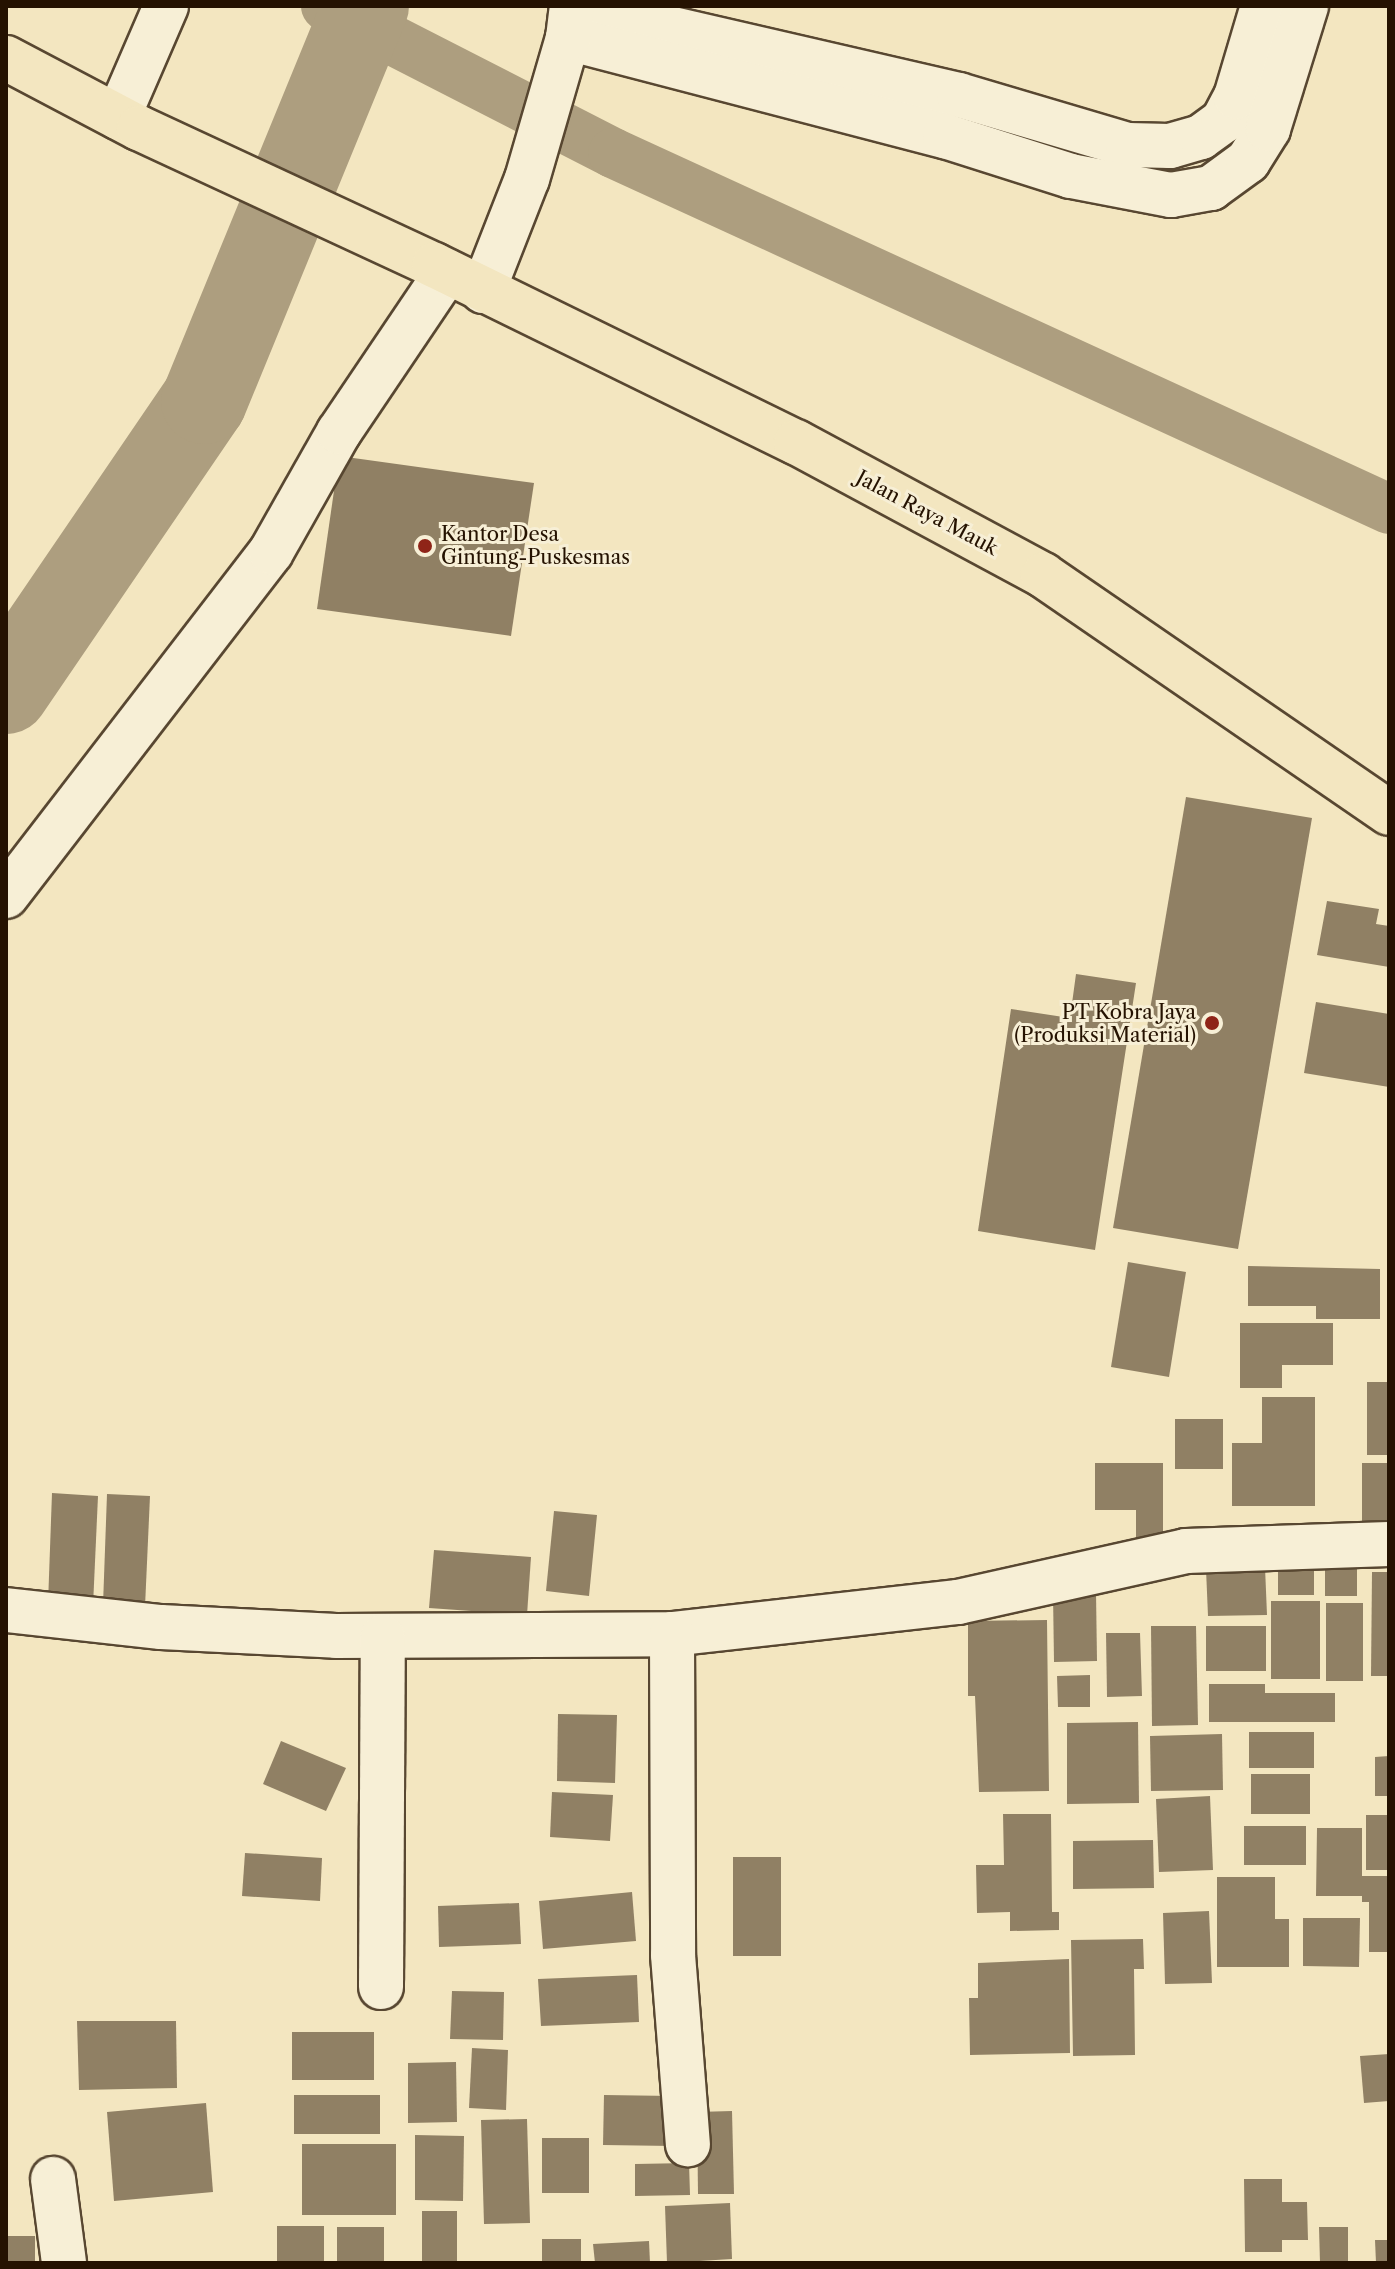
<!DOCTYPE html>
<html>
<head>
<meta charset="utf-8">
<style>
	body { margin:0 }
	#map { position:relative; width:1395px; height:2269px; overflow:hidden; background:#f3e6c0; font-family:"Libre Caslon Text",serif }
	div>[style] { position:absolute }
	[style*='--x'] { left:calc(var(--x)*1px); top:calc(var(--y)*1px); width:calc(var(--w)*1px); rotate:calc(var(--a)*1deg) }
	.canal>* { height:50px; margin:-25px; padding:0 25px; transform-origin:25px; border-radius:25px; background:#ad9e7f }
	.river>* { height:86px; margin:-43px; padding:0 43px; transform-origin:43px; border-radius:43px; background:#ad9e7f }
	.building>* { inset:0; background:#908064 }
	.roads { filter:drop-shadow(2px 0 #584731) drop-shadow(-2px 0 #584731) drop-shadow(0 2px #584731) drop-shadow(0 -2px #584731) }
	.street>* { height:44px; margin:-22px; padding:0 22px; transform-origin:22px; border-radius:22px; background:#f7efd6 }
	.primary>* { height:44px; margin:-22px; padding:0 22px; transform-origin:22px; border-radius:22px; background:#f3e6c0 }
	.dots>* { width:22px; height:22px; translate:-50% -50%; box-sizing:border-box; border:4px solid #f7efd6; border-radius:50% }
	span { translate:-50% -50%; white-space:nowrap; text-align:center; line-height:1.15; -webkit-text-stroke:6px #f7efd6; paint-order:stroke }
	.street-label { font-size:20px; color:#251201 }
	.poi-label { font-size:20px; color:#251201 }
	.left { translate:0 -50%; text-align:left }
	.right { translate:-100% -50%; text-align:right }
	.frame { position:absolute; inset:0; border:8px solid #251201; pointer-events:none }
</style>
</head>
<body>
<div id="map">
	<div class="canal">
		<div style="--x:326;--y:6;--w:322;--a:27.1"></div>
		<div style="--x:613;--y:153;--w:854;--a:24.64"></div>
	</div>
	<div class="river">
		<div style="--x:6;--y:691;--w:351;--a:-55.7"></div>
		<div style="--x:204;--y:401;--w:427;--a:-67.7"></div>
	</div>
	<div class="building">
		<div style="clip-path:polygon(339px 456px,534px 483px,511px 636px,317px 609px)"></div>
		<div style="clip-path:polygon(1186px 797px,1312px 818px,1238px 1249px,1113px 1228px)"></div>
		<div style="clip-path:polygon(1327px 901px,1379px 909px,1376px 924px,1389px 926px,1389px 967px,1317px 955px)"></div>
		<div style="clip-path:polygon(1076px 974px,1136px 983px,1095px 1250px,978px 1231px,1011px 1009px,1070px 1018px)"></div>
		<div style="clip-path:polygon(1316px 1002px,1389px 1014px,1389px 1087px,1304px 1073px)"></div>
		<div style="clip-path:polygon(1128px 1262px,1186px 1272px,1169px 1377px,1111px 1367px)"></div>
		<div style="clip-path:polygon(1248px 1266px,1380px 1269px,1380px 1319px,1316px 1319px,1316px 1306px,1248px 1306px)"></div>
		<div style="clip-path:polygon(1240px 1323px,1333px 1323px,1333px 1365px,1282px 1365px,1282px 1388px,1240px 1388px)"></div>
		<div style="clip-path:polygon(1367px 1382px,1389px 1382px,1389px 1455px,1367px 1455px)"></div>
		<div style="clip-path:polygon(1262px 1397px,1315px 1397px,1315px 1506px,1232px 1506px,1232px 1443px,1262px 1443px)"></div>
		<div style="clip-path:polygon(1175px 1419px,1223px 1419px,1223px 1469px,1175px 1469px)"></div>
		<div style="clip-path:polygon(1095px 1463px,1163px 1463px,1163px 1539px,1136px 1539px,1136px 1510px,1095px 1510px)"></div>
		<div style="clip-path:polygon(1362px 1463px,1389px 1463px,1389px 1530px,1362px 1530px)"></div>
		<div style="clip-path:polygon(52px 1493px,98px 1496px,93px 1606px,48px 1604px)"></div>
		<div style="clip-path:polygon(107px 1494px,150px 1496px,145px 1607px,103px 1605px)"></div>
		<div style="clip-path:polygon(554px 1511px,597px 1515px,589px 1596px,546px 1591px)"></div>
		<div style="clip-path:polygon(434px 1550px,531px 1557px,527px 1615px,429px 1608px)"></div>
		<div style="clip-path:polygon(1265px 1567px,1267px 1615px,1208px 1616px,1206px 1569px)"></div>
		<div style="clip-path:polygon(1325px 1567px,1357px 1567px,1357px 1596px,1325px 1596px)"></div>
		<div style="clip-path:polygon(1278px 1569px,1314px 1569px,1314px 1595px,1278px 1595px)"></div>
		<div style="clip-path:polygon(1372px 1572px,1389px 1572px,1389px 1676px,1371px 1676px)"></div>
		<div style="clip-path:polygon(1096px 1592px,1097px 1661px,1054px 1662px,1053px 1593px)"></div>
		<div style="clip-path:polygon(1271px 1601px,1320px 1601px,1320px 1679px,1271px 1679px)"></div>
		<div style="clip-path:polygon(1326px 1603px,1363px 1603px,1363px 1681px,1326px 1681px)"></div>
		<div style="clip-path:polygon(1047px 1620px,1049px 1791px,979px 1792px,975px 1696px,968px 1696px,968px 1621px)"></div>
		<div style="clip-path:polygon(1151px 1626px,1196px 1626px,1198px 1725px,1152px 1726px)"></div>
		<div style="clip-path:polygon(1206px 1626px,1266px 1626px,1266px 1671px,1206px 1671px)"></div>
		<div style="clip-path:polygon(1106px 1633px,1140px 1633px,1142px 1696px,1107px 1697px)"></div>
		<div style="clip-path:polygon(1090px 1675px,1090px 1707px,1058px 1707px,1057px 1676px)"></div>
		<div style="clip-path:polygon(1209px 1684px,1265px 1684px,1265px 1693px,1335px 1693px,1335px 1722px,1209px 1722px)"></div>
		<div style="clip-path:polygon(558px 1714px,617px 1715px,615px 1783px,557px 1781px)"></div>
		<div style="clip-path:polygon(1138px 1722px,1139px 1803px,1067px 1804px,1067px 1723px)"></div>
		<div style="clip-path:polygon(1249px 1732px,1314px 1732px,1314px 1768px,1249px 1768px)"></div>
		<div style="clip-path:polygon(1222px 1734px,1223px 1790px,1151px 1791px,1150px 1736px)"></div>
		<div style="clip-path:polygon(281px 1741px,346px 1768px,326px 1811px,263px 1784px)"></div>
		<div style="clip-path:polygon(1389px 1756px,1389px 1796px,1375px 1796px,1375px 1757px)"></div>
		<div style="clip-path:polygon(1251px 1774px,1310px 1774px,1310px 1814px,1251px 1814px)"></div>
		<div style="clip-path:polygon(552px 1792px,613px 1795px,610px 1841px,550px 1837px)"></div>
		<div style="clip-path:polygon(1210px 1796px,1213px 1870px,1159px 1872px,1156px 1799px)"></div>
		<div style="clip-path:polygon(1003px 1814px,1051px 1814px,1052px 1912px,1059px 1912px,1059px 1930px,1010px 1931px,1010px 1912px,977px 1913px,976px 1865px,1004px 1865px)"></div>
		<div style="clip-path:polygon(1366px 1815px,1389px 1815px,1389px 1870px,1366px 1870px)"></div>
		<div style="clip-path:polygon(1244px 1826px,1306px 1826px,1306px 1865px,1244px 1865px)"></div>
		<div style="clip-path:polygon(1317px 1828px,1362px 1828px,1362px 1876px,1389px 1876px,1389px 1952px,1369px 1952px,1369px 1902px,1362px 1902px,1362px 1896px,1316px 1896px)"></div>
		<div style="clip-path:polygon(1153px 1840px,1154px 1888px,1073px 1889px,1073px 1841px)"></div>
		<div style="clip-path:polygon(245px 1853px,322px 1858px,320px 1901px,242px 1896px)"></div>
		<div style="clip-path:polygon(733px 1857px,781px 1857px,781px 1956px,733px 1956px)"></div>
		<div style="clip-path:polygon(1217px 1877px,1275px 1877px,1275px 1919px,1289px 1919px,1289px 1967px,1217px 1967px)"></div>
		<div style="clip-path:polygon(632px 1892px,636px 1941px,543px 1949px,539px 1901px)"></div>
		<div style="clip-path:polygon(519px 1903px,521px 1944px,439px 1947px,438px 1906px)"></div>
		<div style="clip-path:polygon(1209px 1911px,1212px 1983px,1165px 1984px,1163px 1913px)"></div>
		<div style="clip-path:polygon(1303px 1918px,1360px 1918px,1359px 1967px,1303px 1966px)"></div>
		<div style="clip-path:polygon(1143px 1939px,1144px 1969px,1134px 1969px,1135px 2055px,1073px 2056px,1071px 1940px)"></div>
		<div style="clip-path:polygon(1069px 1959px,1070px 2053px,970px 2055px,969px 1998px,978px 1998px,978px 1963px)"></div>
		<div style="clip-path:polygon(637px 1975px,639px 2022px,541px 2026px,538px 1979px)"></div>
		<div style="clip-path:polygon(452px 1991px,504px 1992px,503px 2040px,450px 2039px)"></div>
		<div style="clip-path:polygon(77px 2021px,176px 2021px,177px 2088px,79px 2090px)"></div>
		<div style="clip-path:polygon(292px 2032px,374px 2032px,374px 2080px,292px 2080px)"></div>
		<div style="clip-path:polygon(472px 2048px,508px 2050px,506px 2110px,469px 2108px)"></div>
		<div style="clip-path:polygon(1389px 2054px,1389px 2101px,1364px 2103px,1360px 2056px)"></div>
		<div style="clip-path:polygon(456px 2062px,457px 2122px,408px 2123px,408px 2063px)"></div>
		<div style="clip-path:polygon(294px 2095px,380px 2095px,380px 2134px,294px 2134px)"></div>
		<div style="clip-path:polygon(604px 2095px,673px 2096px,673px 2146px,603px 2145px)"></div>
		<div style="clip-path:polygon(206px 2103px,213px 2192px,114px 2201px,107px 2112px)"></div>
		<div style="clip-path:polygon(732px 2111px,734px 2194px,698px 2194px,697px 2112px)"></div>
		<div style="clip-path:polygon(527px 2119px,530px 2223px,484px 2224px,481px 2120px)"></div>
		<div style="clip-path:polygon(415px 2135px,464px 2136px,463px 2201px,415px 2200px)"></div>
		<div style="clip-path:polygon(542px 2138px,589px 2138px,589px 2193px,542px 2193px)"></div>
		<div style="clip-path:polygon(302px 2144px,396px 2144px,396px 2215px,302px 2215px)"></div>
		<div style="clip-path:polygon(689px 2163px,690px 2195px,635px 2196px,635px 2164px)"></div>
		<div style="clip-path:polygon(1244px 2179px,1282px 2179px,1282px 2202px,1307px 2202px,1308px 2240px,1282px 2240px,1282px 2252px,1245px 2252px)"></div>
		<div style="clip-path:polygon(730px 2203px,732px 2259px,667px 2263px,665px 2206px)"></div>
		<div style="clip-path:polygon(422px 2211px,457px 2211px,457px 2263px,422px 2263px)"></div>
		<div style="clip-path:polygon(277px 2226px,324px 2226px,324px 2263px,277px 2263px)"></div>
		<div style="clip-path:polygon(337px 2227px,384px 2227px,384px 2263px,337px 2263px)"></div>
		<div style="clip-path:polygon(1319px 2227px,1348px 2227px,1348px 2263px,1320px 2263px)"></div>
		<div style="clip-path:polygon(6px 2236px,35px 2236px,35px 2263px,6px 2263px)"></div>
		<div style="clip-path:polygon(542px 2239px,581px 2239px,581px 2263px,542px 2263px)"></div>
		<div style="clip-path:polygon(1375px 2240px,1389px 2240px,1389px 2263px,1376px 2263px)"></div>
		<div style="clip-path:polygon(649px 2241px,650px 2263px,595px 2263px,593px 2244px)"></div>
	</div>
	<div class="roads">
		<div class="street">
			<div style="--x:573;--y:6;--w:396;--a:13"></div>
			<div style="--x:959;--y:95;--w:176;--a:16.5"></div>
			<div style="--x:1128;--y:145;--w:42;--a:1.4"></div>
			<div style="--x:1170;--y:146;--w:32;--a:-16"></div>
			<div style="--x:1201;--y:137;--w:27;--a:-36"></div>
			<div style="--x:1223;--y:121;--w:27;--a:-62"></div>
			<div style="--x:1236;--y:97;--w:95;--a:-73.5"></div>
			<div style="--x:568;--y:38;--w:390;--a:14.6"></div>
			<div style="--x:945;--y:136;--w:132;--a:17.6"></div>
			<div style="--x:1071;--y:176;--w:102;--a:10.8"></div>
			<div style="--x:1171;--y:195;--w:41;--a:-9.9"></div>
			<div style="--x:1211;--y:188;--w:46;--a:-36.1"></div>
			<div style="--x:1248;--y:161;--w:38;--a:-58"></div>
			<div style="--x:1268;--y:129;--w:129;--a:-72.8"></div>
			<div style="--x:118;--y:117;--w:121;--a:-66.6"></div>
			<div style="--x:483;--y:291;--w:120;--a:-68.6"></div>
			<div style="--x:527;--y:179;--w:147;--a:-73.8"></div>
			<div style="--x:568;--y:38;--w:31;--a:-83"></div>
			<div style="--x:6;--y:896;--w:434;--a:-52.4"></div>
			<div style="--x:271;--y:552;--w:138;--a:-60.5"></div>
			<div style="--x:339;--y:432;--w:193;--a:-56"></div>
			<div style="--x:6;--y:1610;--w:156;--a:6.3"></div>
			<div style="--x:161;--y:1627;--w:175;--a:2.9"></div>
			<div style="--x:336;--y:1636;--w:336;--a:-0.3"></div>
			<div style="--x:672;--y:1634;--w:288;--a:-6.4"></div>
			<div style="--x:958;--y:1602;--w:234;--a:-12.6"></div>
			<div style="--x:1186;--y:1551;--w:203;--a:-2"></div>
			<div style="--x:672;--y:1634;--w:321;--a:89.8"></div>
			<div style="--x:673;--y:1955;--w:190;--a:85.5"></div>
			<div style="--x:381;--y:1987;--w:350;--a:-89.7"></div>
			<div style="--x:53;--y:2179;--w:85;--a:82.5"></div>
		</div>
		<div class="primary">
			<div style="--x:6;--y:58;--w:150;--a:27.8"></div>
			<div style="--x:139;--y:128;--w:325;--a:24.9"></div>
			<div style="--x:434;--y:265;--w:403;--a:26.1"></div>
			<div style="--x:796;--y:442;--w:281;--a:28.3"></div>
			<div style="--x:1043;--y:575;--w:420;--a:34.5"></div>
		</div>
	</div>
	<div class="dots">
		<div style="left:425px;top:546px;background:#8f2418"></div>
		<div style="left:1212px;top:1023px;background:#8f2418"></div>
	</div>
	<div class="street-label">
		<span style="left:927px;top:513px;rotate:28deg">Jalan Raya Mauk</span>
	</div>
	<div class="poi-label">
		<span class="left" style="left:441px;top:546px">Kantor Desa<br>Gintung-Puskesmas</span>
		<span class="right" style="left:1196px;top:1024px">PT Kobra Jaya<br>(Produksi Material)</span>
	</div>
	<div class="frame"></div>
</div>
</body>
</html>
